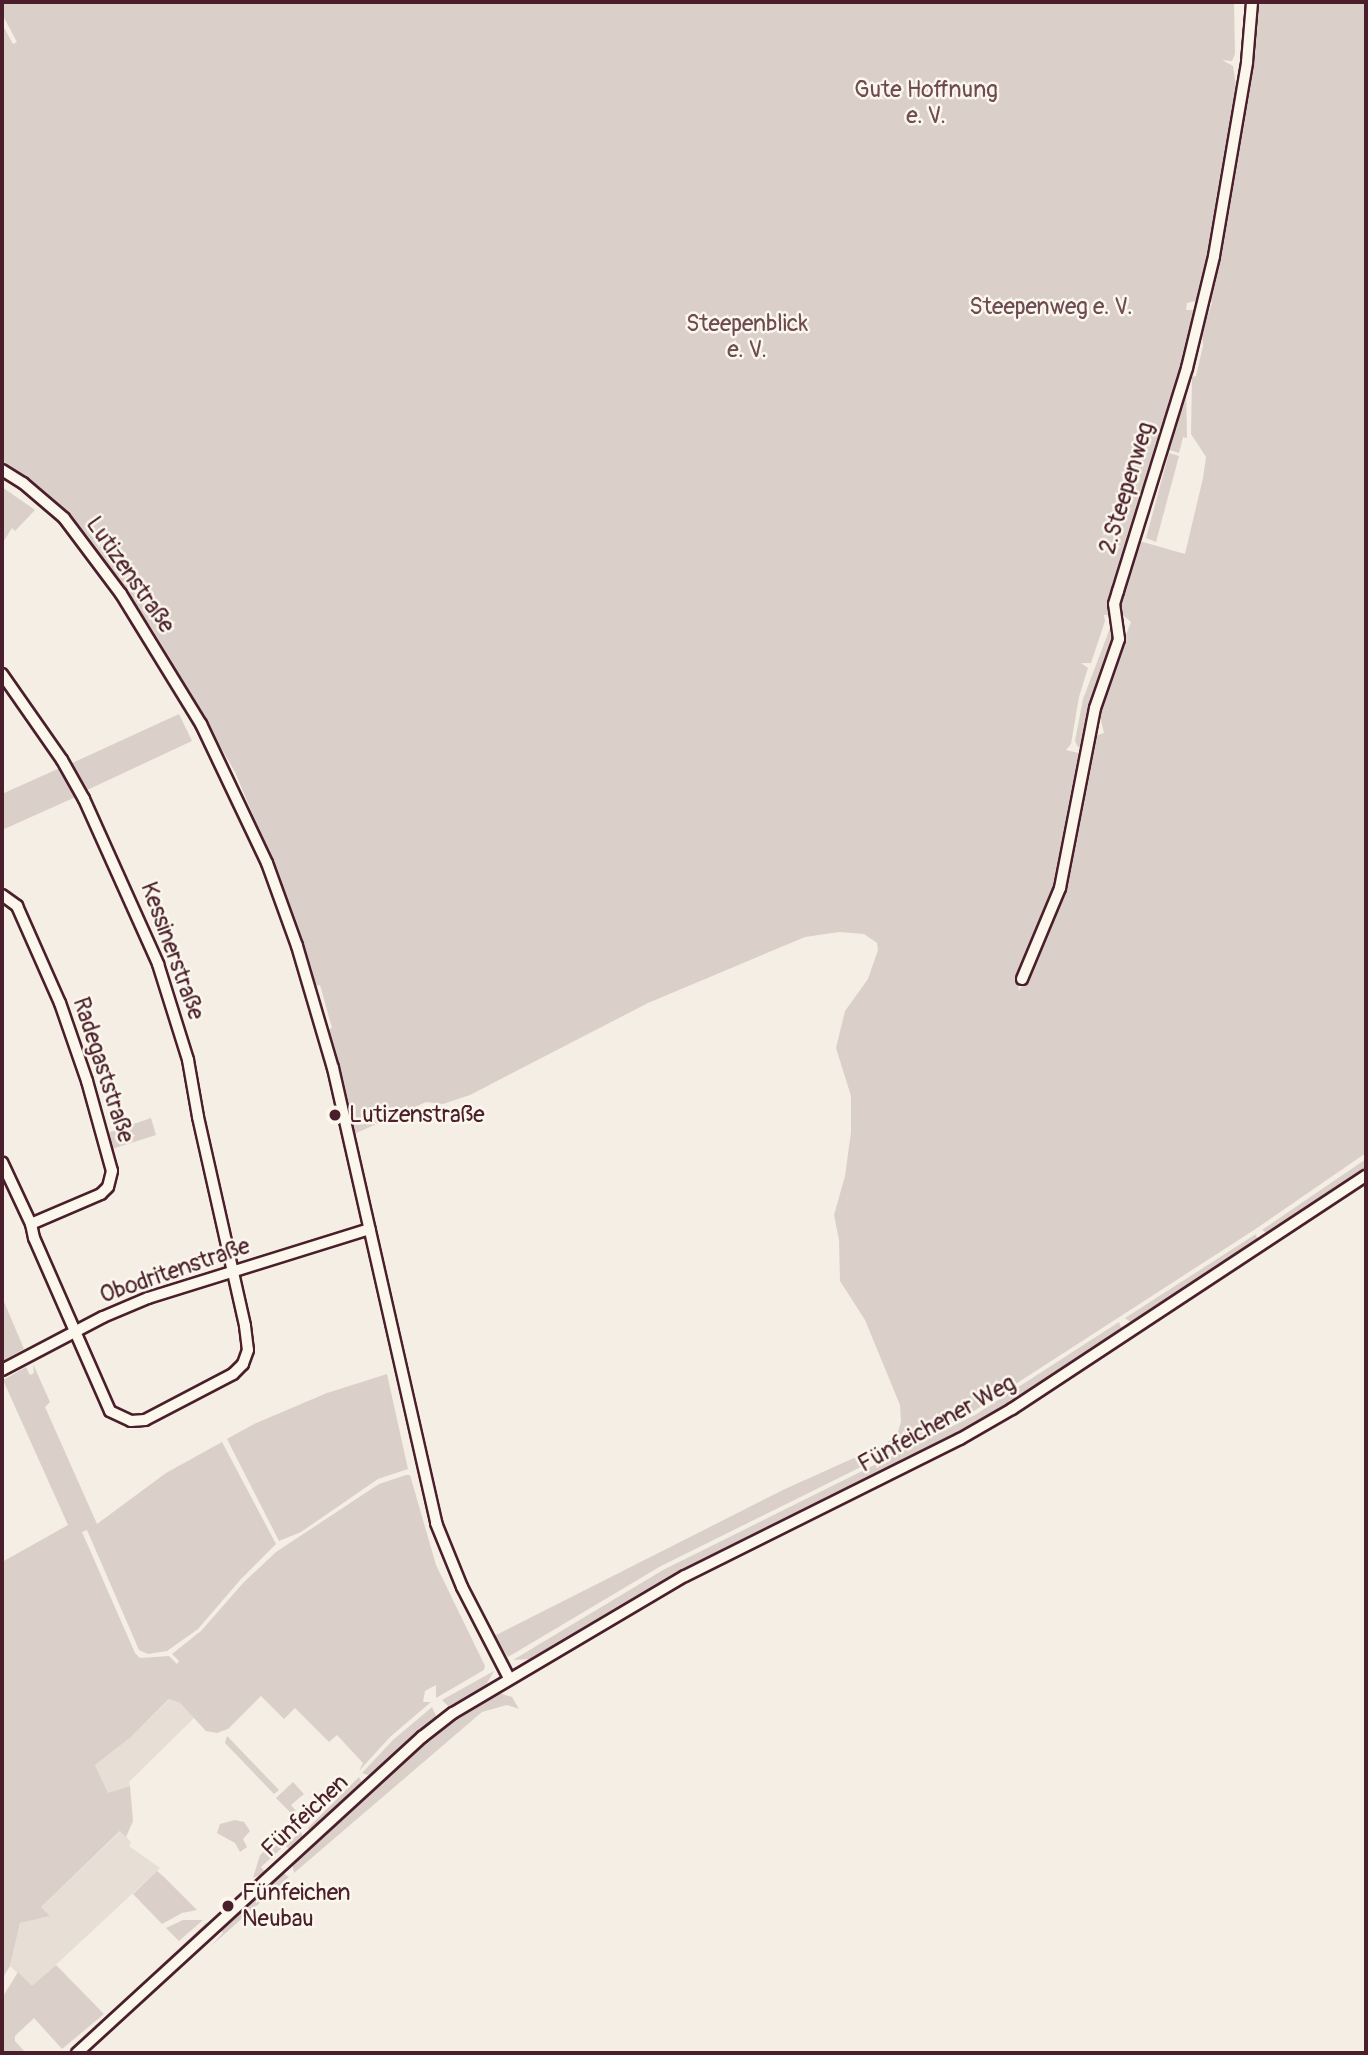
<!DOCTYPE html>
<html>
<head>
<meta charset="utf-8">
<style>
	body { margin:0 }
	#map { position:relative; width:1368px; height:2055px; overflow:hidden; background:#f4eee4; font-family:Pangolin,sans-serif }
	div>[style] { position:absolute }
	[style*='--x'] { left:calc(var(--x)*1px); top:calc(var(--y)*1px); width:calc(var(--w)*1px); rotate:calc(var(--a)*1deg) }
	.built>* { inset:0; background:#e7dfd6 }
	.green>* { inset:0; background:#dbd0c9 }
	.roads { filter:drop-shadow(2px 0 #4a1f2b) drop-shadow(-2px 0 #4a1f2b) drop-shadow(0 2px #4a1f2b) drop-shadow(0 -2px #4a1f2b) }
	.minor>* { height:10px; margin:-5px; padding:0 5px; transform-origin:5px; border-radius:5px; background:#fbf7ec }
	.dots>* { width:19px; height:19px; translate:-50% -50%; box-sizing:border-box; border:4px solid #fbf7ec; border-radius:50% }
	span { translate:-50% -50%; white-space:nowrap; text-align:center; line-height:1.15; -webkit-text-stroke:5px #fbf7ec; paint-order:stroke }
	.park-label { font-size:23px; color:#6e4b52 }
	.street-label { font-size:23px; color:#4a1f2b }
	.poi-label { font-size:23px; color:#4a1f2b }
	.left { translate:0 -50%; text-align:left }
	.frame { position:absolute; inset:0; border:4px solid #4a1f2b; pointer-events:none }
</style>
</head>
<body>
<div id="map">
	<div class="built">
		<div style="clip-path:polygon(170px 1699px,180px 1703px,194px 1718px,129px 1782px,130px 1786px,108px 1794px,95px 1765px,131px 1737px)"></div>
		<div style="clip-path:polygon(121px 1831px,131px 1842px,129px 1846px,160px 1868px,32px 1987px,10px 1966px,20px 1923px,49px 1916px,41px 1907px)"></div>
	</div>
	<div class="green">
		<div style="clip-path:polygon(2px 2px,1234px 2px,1235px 54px,1232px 61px,1222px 60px,1233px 66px,1236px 86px,1221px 206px,1199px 300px,1187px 303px,1186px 310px,1196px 310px,1188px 343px,1182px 354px,1185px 357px,1183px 367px,1131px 532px,1112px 603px,1108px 615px,1104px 615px,1105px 621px,1091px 663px,1081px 663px,1088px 668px,1079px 697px,1071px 744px,1066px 750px,1083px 754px,1054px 892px,1050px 895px,1053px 897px,1018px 979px,1019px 991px,1045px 938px,1062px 889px,1094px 736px,1104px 733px,1098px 708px,1131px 622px,1120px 613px,1119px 603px,1136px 540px,1185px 554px,1203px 478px,1206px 457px,1191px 434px,1192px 377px,1196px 376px,1203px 346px,1202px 331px,1212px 303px,1210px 298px,1226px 224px,1255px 51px,1258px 2px,1366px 2px,1366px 1153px,1254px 1230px,974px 1411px,661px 1566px,508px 1657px,494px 1636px,785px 1489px,885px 1444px,897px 1435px,901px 1422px,900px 1405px,865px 1320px,840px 1281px,839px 1240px,834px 1215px,845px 1176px,851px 1132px,851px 1096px,836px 1048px,845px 1011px,868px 979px,878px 950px,877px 943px,864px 934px,839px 932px,805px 937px,648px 1003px,470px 1095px,443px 1104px,426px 1102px,354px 1134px,327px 1030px,332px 1028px,320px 985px,315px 986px,287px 897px,235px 772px,153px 630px,86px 535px,41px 489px,2px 463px,2px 24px,13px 44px,17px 42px,2px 14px)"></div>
		<div style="clip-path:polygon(1186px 387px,1187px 438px,1183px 437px,1179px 453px,1163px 448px)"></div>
		<div style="clip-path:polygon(1169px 453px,1179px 456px,1156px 542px,1146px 538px)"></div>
		<div style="clip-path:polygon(2px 487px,35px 510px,15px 531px,12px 528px,2px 544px)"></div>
		<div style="clip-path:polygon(1112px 623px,1117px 625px,1084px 748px,1078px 747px,1075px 741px,1083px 699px)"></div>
		<div style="clip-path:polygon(179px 714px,192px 741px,85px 791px,70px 764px)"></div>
		<div style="clip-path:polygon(62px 767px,78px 796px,2px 830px,2px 794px)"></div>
		<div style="clip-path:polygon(151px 1118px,156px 1135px,112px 1149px,107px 1133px)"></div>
		<div style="clip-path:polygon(1366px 1159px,1366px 1169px,1357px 1176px,1269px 1235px,1262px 1230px)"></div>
		<div style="clip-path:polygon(1256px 1234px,1258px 1243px,1132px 1323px,1125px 1318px)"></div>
		<div style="clip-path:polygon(2px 1297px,24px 1349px,2px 1361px)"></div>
		<div style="clip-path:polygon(1119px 1322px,1122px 1330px,956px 1435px,682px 1570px,530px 1659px,513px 1660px,663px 1570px,975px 1415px)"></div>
		<div style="clip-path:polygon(33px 1364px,50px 1402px,45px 1407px,97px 1524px,166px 1473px,222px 1442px,276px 1544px,241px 1579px,198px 1629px,167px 1651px,148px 1654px,139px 1650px,87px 1530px,82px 1532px,135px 1653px,140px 1658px,169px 1656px,177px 1664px,179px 1661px,172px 1654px,201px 1631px,244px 1582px,276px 1552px,379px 1484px,406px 1475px,410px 1475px,436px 1565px,485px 1666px,484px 1670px,436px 1698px,436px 1685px,425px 1691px,423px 1702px,431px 1702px,390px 1737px,359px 1771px,363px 1763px,337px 1735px,329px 1742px,295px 1708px,284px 1719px,261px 1696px,228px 1729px,217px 1733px,206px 1731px,180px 1703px,169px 1699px,131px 1737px,95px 1765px,108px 1793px,130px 1786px,133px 1821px,126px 1837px,120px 1831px,41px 1907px,50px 1916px,20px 1923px,10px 1966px,2px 1979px,2px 1562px,68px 1525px,3px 1380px,26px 1367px,30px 1375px,34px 1373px)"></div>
		<div style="clip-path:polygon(387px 1374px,408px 1469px,378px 1479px,301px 1532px,279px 1541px,227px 1439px,254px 1424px,327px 1393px)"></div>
		<div style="clip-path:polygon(494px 1671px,486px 1685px,450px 1708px,442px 1700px)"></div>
		<div style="clip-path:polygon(496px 1692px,512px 1697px,519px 1709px,507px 1705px,482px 1712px,294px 1873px,292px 1863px,425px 1742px)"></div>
		<div style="clip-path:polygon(432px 1707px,437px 1718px,371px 1776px,362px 1773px,393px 1740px)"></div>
		<div style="clip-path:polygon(227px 1736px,279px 1790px,274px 1794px,225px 1743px)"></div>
		<div style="clip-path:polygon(359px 1777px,363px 1784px,313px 1829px,307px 1829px)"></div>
		<div style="clip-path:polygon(293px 1782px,304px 1794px,291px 1805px,296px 1811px,291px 1813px,276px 1798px)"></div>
		<div style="clip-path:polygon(235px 1820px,244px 1822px,250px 1831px,243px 1839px,247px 1847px,240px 1852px,235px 1843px,217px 1833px,220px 1824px)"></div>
		<div style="clip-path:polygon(301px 1832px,303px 1838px,290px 1850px,285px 1845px,261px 1867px,266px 1873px,253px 1878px,260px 1855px,274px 1842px,294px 1838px)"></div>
		<div style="clip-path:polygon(157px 1871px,164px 1877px,197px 1910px,182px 1913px,162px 1924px,133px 1894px)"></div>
		<div style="clip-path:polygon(283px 1873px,289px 1877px,211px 1946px,223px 1933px,221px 1930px)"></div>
		<div style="clip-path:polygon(183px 1920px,203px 1920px,179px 1941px,166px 1928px)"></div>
		<div style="clip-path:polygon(206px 1923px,208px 1927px,121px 2008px,118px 2006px)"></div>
		<div style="clip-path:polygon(56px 1965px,104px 2014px,62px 2049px,34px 2018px,15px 2036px,15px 2041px,26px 2053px,2px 2053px,2px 1998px,18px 1972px,32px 1986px)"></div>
	</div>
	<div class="roads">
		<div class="minor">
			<div style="--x:2;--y:470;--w:25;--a:32"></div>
			<div style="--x:23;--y:483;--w:54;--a:40.5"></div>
			<div style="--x:64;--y:518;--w:95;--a:53.1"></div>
			<div style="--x:121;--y:594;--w:153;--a:58.4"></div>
			<div style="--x:201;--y:724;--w:154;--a:64.6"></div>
			<div style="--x:267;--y:863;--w:88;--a:70.1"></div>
			<div style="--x:297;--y:946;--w:127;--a:73.6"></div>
			<div style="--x:333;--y:1068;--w:467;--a:77.2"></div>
			<div style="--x:436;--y:1523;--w:69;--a:67.9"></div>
			<div style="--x:462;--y:1587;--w:102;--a:62.7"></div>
			<div style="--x:2;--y:674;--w:105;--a:55.1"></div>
			<div style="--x:62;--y:760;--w:45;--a:60.6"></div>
			<div style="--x:84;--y:799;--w:181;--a:65.8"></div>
			<div style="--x:158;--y:964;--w:101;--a:72.6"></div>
			<div style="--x:188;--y:1060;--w:58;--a:80"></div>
			<div style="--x:198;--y:1117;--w:214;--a:77.3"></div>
			<div style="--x:245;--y:1326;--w:24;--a:83"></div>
			<div style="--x:248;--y:1350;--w:15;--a:110"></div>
			<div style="--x:243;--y:1364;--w:14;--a:135"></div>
			<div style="--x:233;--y:1374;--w:99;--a:152.4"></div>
			<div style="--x:145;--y:1420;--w:14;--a:176"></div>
			<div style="--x:131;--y:1421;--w:23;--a:-155"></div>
			<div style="--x:110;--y:1411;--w:189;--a:-113.7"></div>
			<div style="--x:34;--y:1238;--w:14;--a:-102"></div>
			<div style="--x:31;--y:1224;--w:68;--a:-115.1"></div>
			<div style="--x:2;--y:895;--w:19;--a:36"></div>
			<div style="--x:17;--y:906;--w:106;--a:66.1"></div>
			<div style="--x:60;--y:1003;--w:83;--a:70.9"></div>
			<div style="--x:87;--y:1081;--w:93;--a:74.5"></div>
			<div style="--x:112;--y:1171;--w:16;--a:104"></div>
			<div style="--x:108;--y:1187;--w:10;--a:135"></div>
			<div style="--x:101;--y:1194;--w:76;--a:156.8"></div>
			<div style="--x:1022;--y:979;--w:99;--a:-67.3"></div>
			<div style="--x:1060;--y:888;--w:183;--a:-79"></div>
			<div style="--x:1095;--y:708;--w:73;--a:-70.8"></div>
			<div style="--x:1119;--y:639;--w:35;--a:-98"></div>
			<div style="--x:1114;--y:604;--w:14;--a:-73"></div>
			<div style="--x:1118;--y:591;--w:233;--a:-72.8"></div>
			<div style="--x:1187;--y:368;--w:115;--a:-76.4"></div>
			<div style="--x:1214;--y:256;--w:197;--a:-80.3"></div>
			<div style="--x:1247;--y:62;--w:60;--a:-85.2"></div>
			<div style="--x:2;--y:1370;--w:114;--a:-27.7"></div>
			<div style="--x:103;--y:1317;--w:49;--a:-22.9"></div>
			<div style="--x:148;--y:1298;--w:232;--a:-17.3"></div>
			<div style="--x:77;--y:2053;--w:468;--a:-42.5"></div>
			<div style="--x:422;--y:1737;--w:39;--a:-38"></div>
			<div style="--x:453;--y:1713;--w:269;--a:-30.6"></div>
			<div style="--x:685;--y:1576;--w:307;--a:-26.5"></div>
			<div style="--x:960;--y:1439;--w:60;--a:-30"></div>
			<div style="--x:1012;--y:1409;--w:424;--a:-33.4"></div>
		</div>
	</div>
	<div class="dots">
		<div style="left:335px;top:1115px;background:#4a1f2b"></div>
		<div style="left:228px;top:1906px;background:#4a1f2b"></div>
	</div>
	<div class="park-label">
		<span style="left:926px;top:103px">Gute Hoffnung<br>e. V.</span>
		<span style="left:1051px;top:307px">Steepenweg e. V.</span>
		<span style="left:747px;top:337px">Steepenblick<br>e. V.</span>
	</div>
	<div class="street-label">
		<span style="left:1127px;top:488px;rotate:-73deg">2.Steepenweg</span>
		<span style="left:130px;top:575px;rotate:55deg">Lutizenstraße</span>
		<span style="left:172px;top:951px;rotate:70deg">Kessinerstraße</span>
		<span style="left:103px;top:1070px;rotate:72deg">Radegaststraße</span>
		<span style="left:175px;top:1271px;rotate:-19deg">Obodritenstraße</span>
		<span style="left:937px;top:1424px;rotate:-29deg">Fünfeichener Weg</span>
		<span style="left:305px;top:1816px;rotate:-43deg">Fünfeichen</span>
	</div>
	<div class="poi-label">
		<span class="left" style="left:349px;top:1115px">Lutizenstraße</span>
		<span class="left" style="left:242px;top:1906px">Fünfeichen<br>Neubau</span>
	</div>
	<div class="frame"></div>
</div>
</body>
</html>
